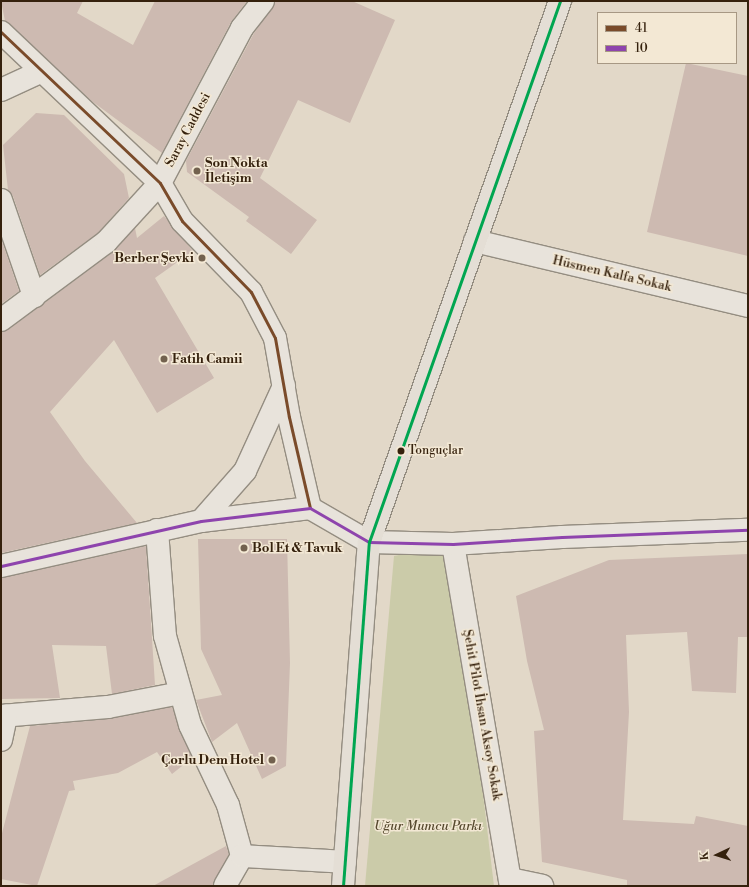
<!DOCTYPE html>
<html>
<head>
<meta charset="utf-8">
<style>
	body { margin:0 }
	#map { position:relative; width:749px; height:887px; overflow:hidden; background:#e2d8c8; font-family:"Libre Bodoni",serif }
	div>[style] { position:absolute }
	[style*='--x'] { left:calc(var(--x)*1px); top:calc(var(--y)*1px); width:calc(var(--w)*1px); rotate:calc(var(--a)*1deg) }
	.green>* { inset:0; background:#cbcba9 }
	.building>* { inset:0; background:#cdbab1 }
	.roads { filter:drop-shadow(1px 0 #948d81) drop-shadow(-1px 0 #948d81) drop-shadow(0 1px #948d81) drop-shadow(0 -1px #948d81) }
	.minor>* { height:22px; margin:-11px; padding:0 11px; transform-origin:11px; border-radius:11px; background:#e8e3db }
	.major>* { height:22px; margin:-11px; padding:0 11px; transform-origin:11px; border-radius:11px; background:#e4ded5 }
	.bus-1>* { height:3px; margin:-1.5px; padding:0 1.5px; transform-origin:1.5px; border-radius:1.5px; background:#7a4b2a }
	.bus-2>* { height:3px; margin:-1.5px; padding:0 1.5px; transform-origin:1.5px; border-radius:1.5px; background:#8e44ad }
	.bus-3>* { height:3px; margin:-1.5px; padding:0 1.5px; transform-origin:1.5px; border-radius:1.5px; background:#00a651 }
	.dots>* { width:11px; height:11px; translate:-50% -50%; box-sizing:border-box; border:2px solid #f3e8d4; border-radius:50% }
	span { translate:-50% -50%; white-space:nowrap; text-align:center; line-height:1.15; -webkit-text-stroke:3px #f3e8d4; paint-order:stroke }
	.bus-label { font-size:12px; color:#35210d }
	.left { translate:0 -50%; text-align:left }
	.street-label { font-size:13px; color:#35210d }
	.poi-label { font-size:13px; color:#35210d; font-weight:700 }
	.right { translate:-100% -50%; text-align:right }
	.park-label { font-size:13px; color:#56492e; font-style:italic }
	.frame { position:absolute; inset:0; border:2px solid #35210d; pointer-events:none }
	.legend { position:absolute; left:597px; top:12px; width:140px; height:52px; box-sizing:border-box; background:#f3e8d4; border:1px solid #a79884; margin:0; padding:5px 7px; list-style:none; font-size:12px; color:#35210d }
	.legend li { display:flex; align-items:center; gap:8px; height:20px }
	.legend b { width:20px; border:1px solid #a79884 }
	.north { position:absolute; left:697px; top:835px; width:40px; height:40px; -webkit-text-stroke:3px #f3e8d4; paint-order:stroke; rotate:266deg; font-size:11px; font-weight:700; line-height:16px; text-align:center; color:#35210d }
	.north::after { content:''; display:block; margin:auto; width:14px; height:18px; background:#35210d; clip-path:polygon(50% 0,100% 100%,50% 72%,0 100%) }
</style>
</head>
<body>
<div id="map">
	<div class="green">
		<div style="clip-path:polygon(453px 544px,494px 886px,365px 886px,394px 556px)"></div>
	</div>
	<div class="building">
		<div style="clip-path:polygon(1px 1px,83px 1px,77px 13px,133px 45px,155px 1px,247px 1px,231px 22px,162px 153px,93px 102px,5px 21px)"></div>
		<div style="clip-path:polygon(275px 1px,352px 1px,395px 20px,350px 123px,298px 100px,260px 178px,317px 220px,291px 254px,246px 221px,249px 217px,187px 172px,186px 161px,253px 35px)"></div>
		<div style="clip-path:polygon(686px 63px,748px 76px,748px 256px,647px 232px)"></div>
		<div style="clip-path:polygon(36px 113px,64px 115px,124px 174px,129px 198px,98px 233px,40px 275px,13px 196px,8px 190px,3px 145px)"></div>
		<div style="clip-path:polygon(164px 216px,193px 251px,155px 278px,214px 378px,157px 413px,114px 340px,50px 412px,85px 461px,137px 523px,1px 553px,1px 332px,8px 330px,113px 252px,135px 228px,137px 238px)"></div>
		<div style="clip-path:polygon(1px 238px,19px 291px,1px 304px)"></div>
		<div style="clip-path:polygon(198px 539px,287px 539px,290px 663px,286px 766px,262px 779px,237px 723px,212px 742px,196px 700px,222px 695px,201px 649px)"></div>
		<div style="clip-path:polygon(146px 546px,155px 685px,112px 694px,106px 646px,52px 645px,60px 698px,1px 699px,1px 578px)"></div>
		<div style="clip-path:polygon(748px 554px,748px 637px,738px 637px,736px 693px,692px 691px,687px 632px,626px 635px,629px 712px,623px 820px,694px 824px,696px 816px,748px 826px,748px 886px,627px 886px,627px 880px,542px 862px,534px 731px,544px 730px,527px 661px,516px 596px,609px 560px)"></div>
		<div style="clip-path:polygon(172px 707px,192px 758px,172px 774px,157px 752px,118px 773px,73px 781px,75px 790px,69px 791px,37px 886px,1px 879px,1px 837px,30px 726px,109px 719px)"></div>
		<div style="clip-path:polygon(226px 846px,229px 854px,213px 886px,153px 886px)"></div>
	</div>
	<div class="roads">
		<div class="minor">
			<div style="--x:1;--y:32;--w:219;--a:43.5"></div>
			<div style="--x:160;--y:183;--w:44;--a:59.9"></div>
			<div style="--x:182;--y:221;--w:99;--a:45.8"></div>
			<div style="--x:251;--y:292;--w:52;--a:62.4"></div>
			<div style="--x:275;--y:338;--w:80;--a:80"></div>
			<div style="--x:289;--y:417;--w:93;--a:77"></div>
			<div style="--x:1;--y:90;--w:43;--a:-24.8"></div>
			<div style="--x:1;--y:200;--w:102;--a:71"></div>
			<div style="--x:475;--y:241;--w:281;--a:13.4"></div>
			<div style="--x:1;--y:320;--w:131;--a:-36.6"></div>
			<div style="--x:106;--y:242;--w:80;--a:-47.5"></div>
			<div style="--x:160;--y:183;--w:175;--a:-62.1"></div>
			<div style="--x:242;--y:28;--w:34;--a:-52"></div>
			<div style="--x:201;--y:521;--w:67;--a:-48.7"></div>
			<div style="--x:245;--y:471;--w:94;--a:-65.4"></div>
			<div style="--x:157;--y:530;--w:106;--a:85.7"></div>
			<div style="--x:165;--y:636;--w:92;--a:74.3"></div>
			<div style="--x:190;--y:725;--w:89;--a:64.6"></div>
			<div style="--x:228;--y:805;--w:53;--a:74.6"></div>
			<div style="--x:242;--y:856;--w:34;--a:120"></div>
			<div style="--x:453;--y:544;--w:347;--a:80.4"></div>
			<div style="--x:1;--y:566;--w:205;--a:-12.7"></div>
			<div style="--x:201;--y:521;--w:110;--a:-6.8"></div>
			<div style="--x:310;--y:508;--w:68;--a:30"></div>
			<div style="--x:369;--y:542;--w:84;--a:1.4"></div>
			<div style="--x:453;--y:544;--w:109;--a:-3.7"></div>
			<div style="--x:562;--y:537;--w:186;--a:-2.2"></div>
			<div style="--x:1;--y:716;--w:107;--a:-4.8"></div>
			<div style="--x:108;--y:707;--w:74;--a:-10.9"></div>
			<div style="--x:1;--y:740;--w:25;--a:-78"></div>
			<div style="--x:242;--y:856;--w:103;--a:3.3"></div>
			<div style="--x:510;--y:879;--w:33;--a:12"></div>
		</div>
		<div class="major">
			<div style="--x:343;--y:886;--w:345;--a:-85.7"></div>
			<div style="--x:369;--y:542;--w:574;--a:-70.55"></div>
		</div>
	</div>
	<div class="bus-1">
		<div style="--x:1;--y:32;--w:219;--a:43.5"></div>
		<div style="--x:160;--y:183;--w:44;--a:59.9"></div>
		<div style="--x:182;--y:221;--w:99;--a:45.8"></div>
		<div style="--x:251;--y:292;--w:52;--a:62.4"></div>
		<div style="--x:275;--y:338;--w:80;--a:80"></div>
		<div style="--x:289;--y:417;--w:93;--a:77"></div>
	</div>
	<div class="bus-2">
		<div style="--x:1;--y:566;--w:205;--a:-12.7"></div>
		<div style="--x:201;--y:521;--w:110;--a:-6.8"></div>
		<div style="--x:310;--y:508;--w:68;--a:30"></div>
		<div style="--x:369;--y:542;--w:84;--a:1.4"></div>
		<div style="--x:453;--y:544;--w:109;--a:-3.7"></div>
		<div style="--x:562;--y:537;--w:186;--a:-2.2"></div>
	</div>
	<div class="bus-3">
		<div style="--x:343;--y:886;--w:345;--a:-85.7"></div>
		<div style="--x:369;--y:542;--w:574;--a:-70.55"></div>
	</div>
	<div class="dots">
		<div style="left:197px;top:171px;background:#72614e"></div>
		<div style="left:202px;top:258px;background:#72614e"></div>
		<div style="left:164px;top:359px;background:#72614e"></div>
		<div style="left:401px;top:451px;background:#35210d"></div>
		<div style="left:244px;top:548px;background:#72614e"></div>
		<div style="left:272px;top:760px;background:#72614e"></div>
	</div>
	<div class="bus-label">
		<span class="left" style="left:408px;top:451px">Tonguçlar</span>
	</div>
	<div class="street-label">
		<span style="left:188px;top:130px;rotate:-62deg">Saray Caddesi</span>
		<span style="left:612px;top:274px;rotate:13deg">Hüsmen Kalfa Sokak</span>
		<span style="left:482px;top:715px;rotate:80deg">Şehit Pilot İhsan Aksoy Sokak</span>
	</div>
	<div class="poi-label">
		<span class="left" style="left:205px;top:171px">Son Nokta<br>İletişim</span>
		<span class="right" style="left:194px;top:258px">Berber Şevki</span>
		<span class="left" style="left:172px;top:359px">Fatih Camii</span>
		<span class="left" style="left:252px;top:548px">Bol Et &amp; Tavuk</span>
		<span class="right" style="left:264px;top:760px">Çorlu Dem Hotel</span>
	</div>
	<div class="park-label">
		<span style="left:428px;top:826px">Uğur Mumcu Parkı</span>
	</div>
	<div class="frame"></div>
	<ul class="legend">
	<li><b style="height:5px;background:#7a4b2a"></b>41</li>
	<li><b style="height:5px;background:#8e44ad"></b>10</li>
	</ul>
	<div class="north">K</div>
</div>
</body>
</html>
